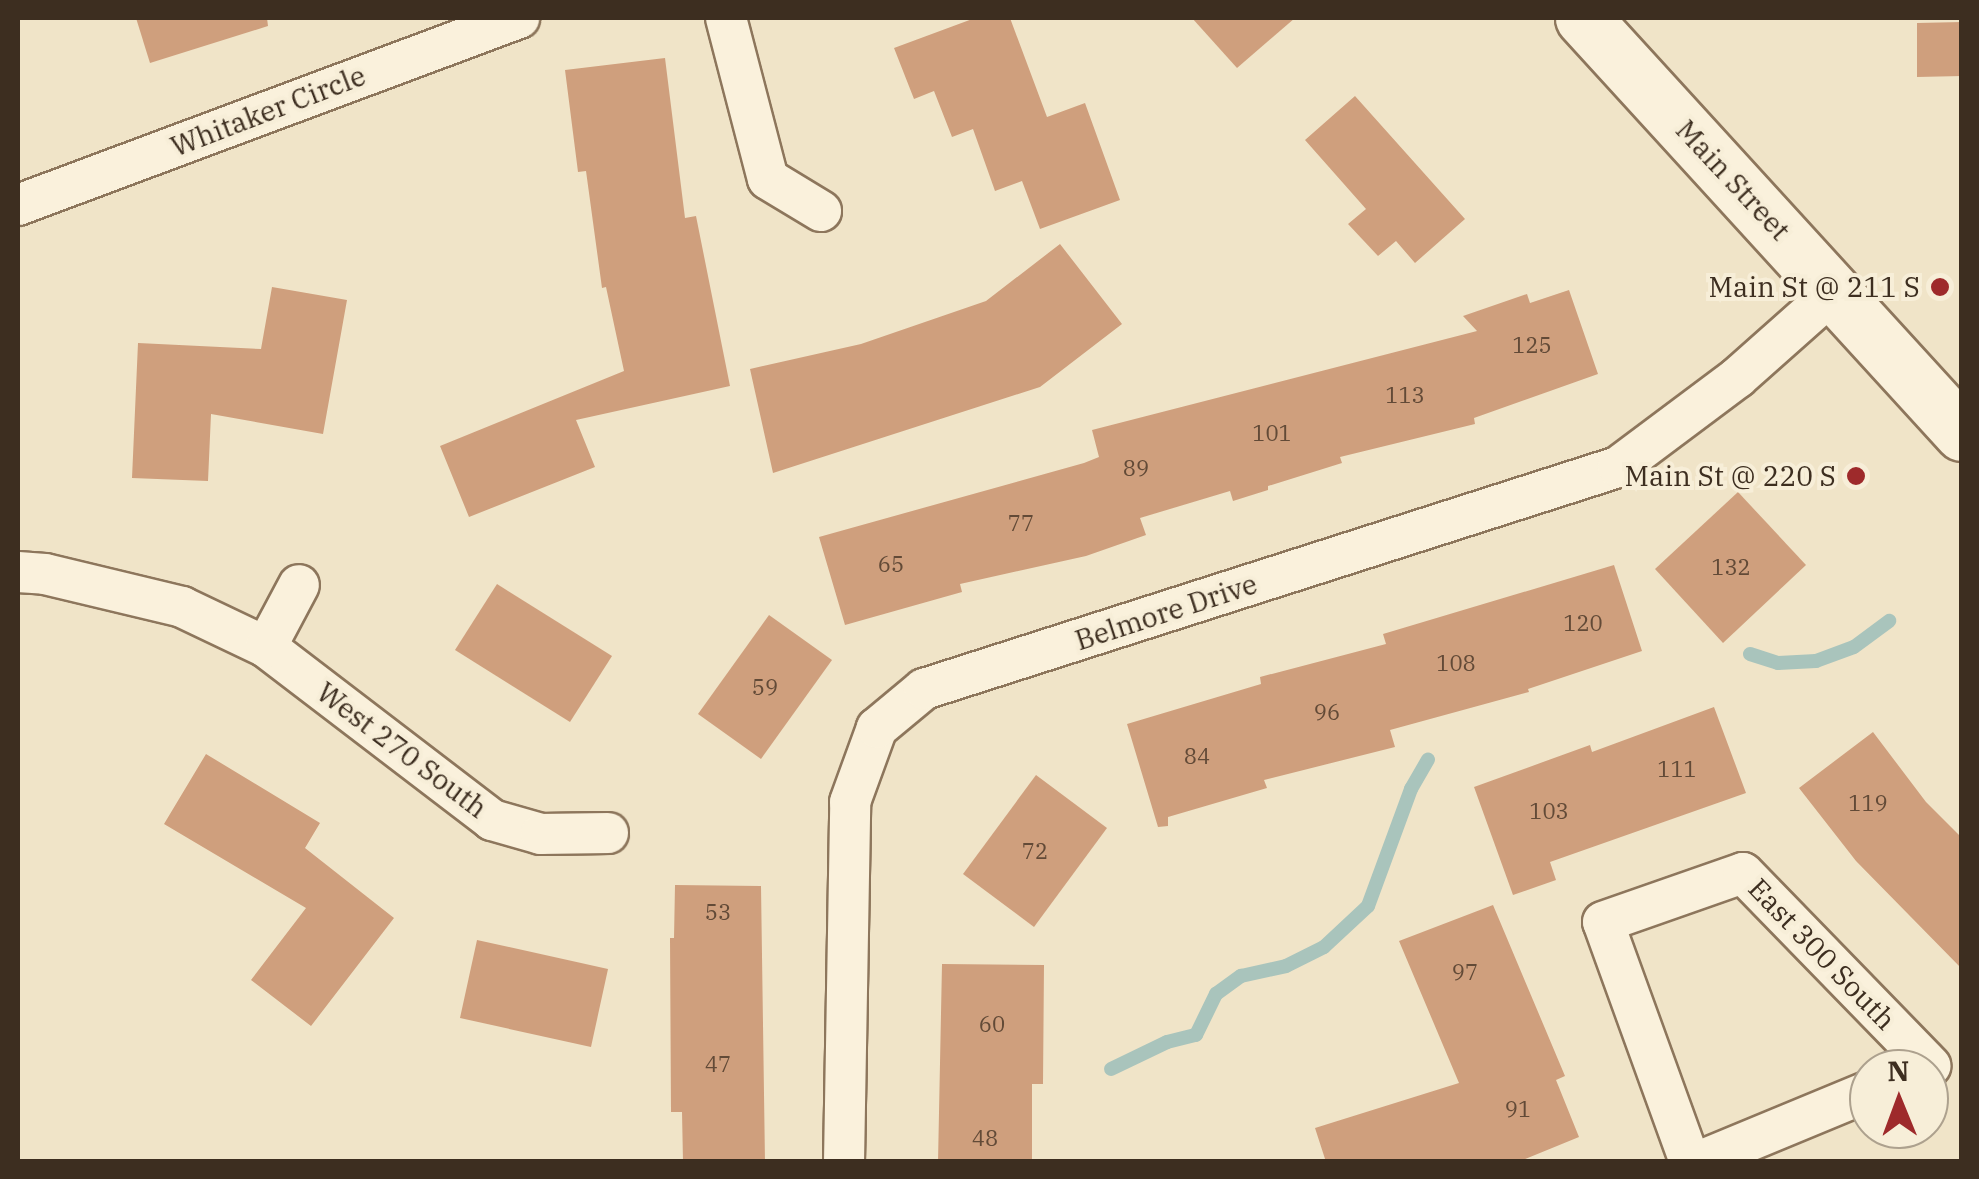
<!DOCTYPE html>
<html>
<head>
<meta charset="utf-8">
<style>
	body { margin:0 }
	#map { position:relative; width:1979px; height:1179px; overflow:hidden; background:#f0e4c8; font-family:"IBM Plex Serif",serif }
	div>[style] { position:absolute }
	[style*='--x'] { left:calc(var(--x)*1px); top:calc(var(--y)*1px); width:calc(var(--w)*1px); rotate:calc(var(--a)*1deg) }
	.stream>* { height:14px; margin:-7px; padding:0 7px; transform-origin:7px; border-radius:7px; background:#a9c4bc }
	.building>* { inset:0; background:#cf9f7d }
	.roads { filter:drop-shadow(2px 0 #8d765c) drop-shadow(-2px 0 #8d765c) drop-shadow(0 2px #8d765c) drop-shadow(0 -2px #8d765c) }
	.minor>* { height:40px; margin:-20px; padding:0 20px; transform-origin:20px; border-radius:20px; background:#faf1dc }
	.secondary>* { height:55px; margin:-27.5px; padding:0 27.5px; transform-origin:27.5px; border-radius:27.5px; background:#faf1dc }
	.dots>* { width:28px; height:28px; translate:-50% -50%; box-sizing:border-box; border:5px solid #f7eed8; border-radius:50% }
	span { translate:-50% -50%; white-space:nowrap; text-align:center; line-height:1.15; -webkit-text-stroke:8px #f7eed8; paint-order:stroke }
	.number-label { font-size:22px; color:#624a37 }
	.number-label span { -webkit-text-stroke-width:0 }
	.street-label { font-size:28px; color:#3d2e20 }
	.poi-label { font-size:28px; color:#3d2e20 }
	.right { translate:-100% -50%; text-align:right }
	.frame { position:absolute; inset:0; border:20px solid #3d2e20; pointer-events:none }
	.north { position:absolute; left:1849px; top:1049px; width:100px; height:100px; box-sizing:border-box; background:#f7eed8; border:2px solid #ada18e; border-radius:50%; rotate:359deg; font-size:28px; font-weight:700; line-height:40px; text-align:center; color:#3d2e20 }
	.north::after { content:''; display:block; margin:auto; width:35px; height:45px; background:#9e2a2b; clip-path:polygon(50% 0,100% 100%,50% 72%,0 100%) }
</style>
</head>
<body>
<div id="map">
	<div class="stream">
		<div style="--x:1750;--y:654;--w:29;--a:18"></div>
		<div style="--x:1778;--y:663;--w:38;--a:-3"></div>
		<div style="--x:1816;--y:661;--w:40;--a:-20.2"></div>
		<div style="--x:1854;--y:647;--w:44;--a:-36.6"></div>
		<div style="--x:1111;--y:1069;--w:62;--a:-25.7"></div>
		<div style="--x:1167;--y:1042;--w:30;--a:-14"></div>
		<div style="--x:1196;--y:1035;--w:46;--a:-64"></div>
		<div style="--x:1216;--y:994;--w:31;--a:-36"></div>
		<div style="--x:1241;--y:976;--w:46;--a:-12.5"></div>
		<div style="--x:1286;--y:966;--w:42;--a:-26.6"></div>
		<div style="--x:1324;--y:947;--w:60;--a:-43"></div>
		<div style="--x:1368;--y:906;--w:125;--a:-69.8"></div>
		<div style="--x:1411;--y:789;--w:34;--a:-60"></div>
	</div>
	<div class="building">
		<div style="clip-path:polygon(136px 18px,267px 18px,268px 26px,150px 63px)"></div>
		<div style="clip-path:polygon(975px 18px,1010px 18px,1047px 117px,1085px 103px,1120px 200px,1040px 229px,1022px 181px,995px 191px,973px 129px,952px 137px,934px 91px,914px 99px,894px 48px)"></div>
		<div style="clip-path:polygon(1192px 18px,1295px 18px,1237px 68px)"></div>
		<div style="clip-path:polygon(1962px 22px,1962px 76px,1917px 77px,1917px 23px)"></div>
		<div style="clip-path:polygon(665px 58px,685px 218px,696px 216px,730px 386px,576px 420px,595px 467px,469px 517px,440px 446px,624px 371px,606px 287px,602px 288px,586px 171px,578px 172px,565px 70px)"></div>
		<div style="clip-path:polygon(1355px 96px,1465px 219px,1415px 263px,1396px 241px,1378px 256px,1348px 224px,1366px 209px,1305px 140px)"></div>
		<div style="clip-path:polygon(1060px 244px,1122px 324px,1040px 387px,773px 473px,750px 369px,861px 344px,986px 301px)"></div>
		<div style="clip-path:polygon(272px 287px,347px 300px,323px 434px,211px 414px,208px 481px,132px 478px,138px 343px,261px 349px)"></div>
		<div style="clip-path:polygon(1569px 290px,1598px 374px,1474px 418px,1475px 424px,1340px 457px,1342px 463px,1268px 486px,1268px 490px,1233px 501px,1230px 491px,1140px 518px,1146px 535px,1086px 556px,960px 584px,962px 592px,845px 625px,819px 537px,1084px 463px,1099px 457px,1092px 430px,1477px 331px,1463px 316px,1527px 294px,1530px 303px)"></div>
		<div style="clip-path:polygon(1738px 492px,1806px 565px,1723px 643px,1655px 569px)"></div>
		<div style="clip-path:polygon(1614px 565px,1642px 651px,1528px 689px,1529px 692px,1390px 730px,1395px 747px,1264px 780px,1267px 788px,1168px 817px,1168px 826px,1158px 827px,1127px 724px,1261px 684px,1260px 677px,1386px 644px,1383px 634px)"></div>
		<div style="clip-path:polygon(497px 584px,612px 656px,570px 722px,455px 650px)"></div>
		<div style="clip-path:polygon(769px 615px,832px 660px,761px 759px,698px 714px)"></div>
		<div style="clip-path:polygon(1714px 707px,1746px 793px,1550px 862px,1556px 880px,1513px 895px,1474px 787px,1590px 745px,1592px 752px)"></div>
		<div style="clip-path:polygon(1873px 732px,1926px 802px,1962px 838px,1962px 969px,1856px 861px,1799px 788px)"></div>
		<div style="clip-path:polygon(206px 754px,320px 823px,305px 848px,394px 918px,311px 1026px,251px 980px,306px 908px,164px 824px)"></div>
		<div style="clip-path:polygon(1036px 775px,1107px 828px,1034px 927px,963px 874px)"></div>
		<div style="clip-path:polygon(675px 885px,761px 886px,765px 1162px,683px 1162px,682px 1112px,671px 1112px,670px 938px,674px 938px)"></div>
		<div style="clip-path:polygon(1493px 905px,1565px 1076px,1556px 1080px,1579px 1137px,1518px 1162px,1326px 1162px,1315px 1128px,1459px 1083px,1399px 941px)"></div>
		<div style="clip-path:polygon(477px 940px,608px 969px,591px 1047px,460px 1018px)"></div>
		<div style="clip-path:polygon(942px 964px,1044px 965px,1043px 1084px,1032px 1084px,1032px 1162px,938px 1162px)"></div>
	</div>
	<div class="roads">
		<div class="minor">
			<div style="--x:726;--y:18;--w:166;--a:75.4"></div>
			<div style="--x:768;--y:179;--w:62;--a:31.1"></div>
			<div style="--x:18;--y:205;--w:535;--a:-20.47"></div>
			<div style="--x:18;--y:572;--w:27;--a:4"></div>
			<div style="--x:45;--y:574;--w:141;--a:13.5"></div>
			<div style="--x:182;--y:607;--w:93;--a:25.5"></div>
			<div style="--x:266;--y:647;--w:285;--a:37.4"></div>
			<div style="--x:492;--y:820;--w:51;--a:15.9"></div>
			<div style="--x:541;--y:834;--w:67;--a:-0.9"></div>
			<div style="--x:266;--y:647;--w:70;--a:-62"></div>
			<div style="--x:844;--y:1162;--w:360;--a:-89"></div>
			<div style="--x:850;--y:802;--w:79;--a:-70"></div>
			<div style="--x:877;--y:728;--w:61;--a:-39.7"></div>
			<div style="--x:924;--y:689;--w:729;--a:-17.74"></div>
			<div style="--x:1618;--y:467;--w:149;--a:-36.8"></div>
			<div style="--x:1737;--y:378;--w:131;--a:-41.6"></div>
			<div style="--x:1690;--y:1162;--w:255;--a:-109.9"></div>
			<div style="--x:1603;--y:922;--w:148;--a:-19.3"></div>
			<div style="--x:1743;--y:873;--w:269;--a:45.8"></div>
			<div style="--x:1698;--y:1162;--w:185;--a:-22.5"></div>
		</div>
		<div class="secondary">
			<div style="--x:1583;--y:18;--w:562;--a:47.6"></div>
		</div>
	</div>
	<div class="dots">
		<div style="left:1940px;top:287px;background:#9e2a2b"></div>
		<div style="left:1856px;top:476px;background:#9e2a2b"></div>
	</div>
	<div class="number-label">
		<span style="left:1532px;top:345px">125</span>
		<span style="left:1405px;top:395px">113</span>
		<span style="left:1272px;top:433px">101</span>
		<span style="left:1136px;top:468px">89</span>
		<span style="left:1021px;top:523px">77</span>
		<span style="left:891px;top:564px">65</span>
		<span style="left:1731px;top:567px">132</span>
		<span style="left:1583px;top:623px">120</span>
		<span style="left:1456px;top:663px">108</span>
		<span style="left:765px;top:687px">59</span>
		<span style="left:1327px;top:712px">96</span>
		<span style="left:1197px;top:756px">84</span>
		<span style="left:1677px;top:769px">111</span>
		<span style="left:1868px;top:803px">119</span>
		<span style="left:1549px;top:811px">103</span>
		<span style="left:1035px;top:851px">72</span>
		<span style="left:718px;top:912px">53</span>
		<span style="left:1465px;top:972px">97</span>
		<span style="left:992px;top:1024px">60</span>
		<span style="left:718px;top:1064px">47</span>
		<span style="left:1518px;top:1109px">91</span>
		<span style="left:985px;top:1138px">48</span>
	</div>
	<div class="street-label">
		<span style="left:268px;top:111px;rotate:-21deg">Whitaker Circle</span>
		<span style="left:1733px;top:180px;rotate:47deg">Main Street</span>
		<span style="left:1166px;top:612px;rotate:-18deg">Belmore Drive</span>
		<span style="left:402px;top:750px;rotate:37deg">West 270 South</span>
		<span style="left:1822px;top:954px;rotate:46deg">East 300 South</span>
	</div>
	<div class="poi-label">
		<span class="right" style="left:1920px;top:287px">Main St @ 211 S</span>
		<span class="right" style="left:1836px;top:476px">Main St @ 220 S</span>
	</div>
	<div class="frame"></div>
	<div class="north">N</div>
</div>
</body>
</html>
